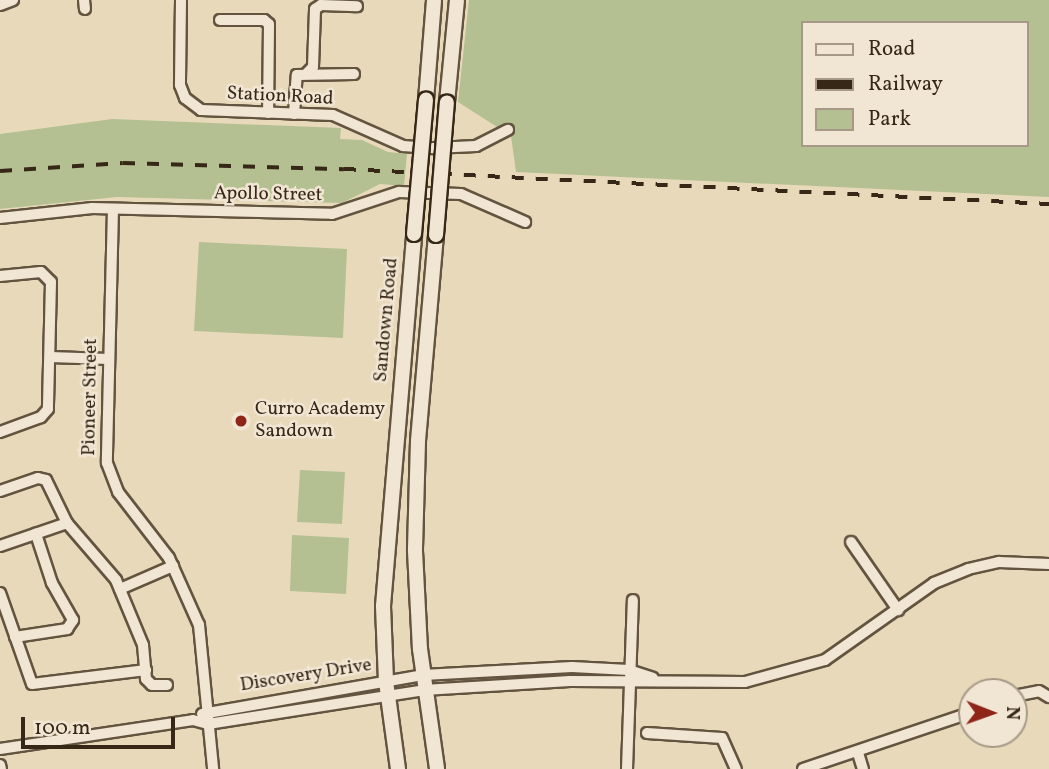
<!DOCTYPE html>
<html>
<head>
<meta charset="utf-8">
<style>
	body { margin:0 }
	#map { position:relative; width:1049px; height:769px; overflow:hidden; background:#e9d9bb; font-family:Vollkorn,serif }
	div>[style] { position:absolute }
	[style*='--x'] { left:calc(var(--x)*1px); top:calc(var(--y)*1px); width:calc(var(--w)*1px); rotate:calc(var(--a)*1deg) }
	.green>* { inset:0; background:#b4c092 }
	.roads { filter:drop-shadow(2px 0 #63543f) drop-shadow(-2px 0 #63543f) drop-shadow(0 2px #63543f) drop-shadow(0 -2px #63543f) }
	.street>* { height:10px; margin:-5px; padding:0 5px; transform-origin:5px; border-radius:5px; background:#f1e6d3 }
	.secondary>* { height:14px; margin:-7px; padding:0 7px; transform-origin:7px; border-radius:7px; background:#f1e6d3 }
	.rail>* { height:3.5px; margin-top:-1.75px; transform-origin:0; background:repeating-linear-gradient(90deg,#362716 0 12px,transparent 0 24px) }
	.bridges { filter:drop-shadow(2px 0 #362716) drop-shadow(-2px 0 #362716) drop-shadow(0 2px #362716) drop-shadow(0 -2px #362716) }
	.secondary-bridge>* { height:14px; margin:-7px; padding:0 7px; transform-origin:7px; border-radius:7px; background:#f1e6d3 }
	.dots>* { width:19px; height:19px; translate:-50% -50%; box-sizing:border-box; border:4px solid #f1e6d3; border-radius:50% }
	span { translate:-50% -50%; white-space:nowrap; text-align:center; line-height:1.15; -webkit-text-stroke:5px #f1e6d3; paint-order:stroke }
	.street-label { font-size:19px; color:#362716 }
	.poi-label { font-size:19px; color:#362716 }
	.left { translate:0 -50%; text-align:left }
	.legend { position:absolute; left:801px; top:21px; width:228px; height:126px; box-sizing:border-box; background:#f1e6d3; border:2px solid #a69a87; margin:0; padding:9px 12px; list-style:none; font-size:21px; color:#362716 }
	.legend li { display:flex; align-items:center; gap:14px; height:35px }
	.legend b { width:35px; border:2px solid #a69a87 }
	.north { position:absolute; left:958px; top:678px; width:70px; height:70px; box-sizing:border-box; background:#f1e6d3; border:2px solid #a69a87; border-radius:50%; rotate:91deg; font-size:19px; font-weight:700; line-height:28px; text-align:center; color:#362716 }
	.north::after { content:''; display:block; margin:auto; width:24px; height:32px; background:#8f2418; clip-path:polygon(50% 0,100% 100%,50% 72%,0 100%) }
	.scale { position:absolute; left:21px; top:717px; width:154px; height:32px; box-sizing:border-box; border:4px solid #362716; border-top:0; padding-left:9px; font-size:21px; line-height:24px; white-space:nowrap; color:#362716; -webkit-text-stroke:5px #f1e6d3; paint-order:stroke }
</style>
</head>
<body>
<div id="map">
	<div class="green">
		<div style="clip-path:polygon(evenodd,469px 0,1049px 0,1049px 197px,516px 172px,511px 136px,458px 102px,469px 0,802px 23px,1026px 23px,1026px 145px,802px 145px,802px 23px)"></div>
		<div style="clip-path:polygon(112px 119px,341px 128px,340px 139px,362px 140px,388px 152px,407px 154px,404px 186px,380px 184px,342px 203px,117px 197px,0 209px,0 134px)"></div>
		<div style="clip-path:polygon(199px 242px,347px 249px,343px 338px,194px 331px)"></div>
		<div style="clip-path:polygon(300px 470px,345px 472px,342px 524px,297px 522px)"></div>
		<div style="clip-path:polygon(292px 535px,349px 538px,346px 594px,290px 591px)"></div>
	</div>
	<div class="roads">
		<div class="street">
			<div style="--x:84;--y:0;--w:9;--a:84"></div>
			<div style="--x:181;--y:0;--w:85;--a:90.7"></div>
			<div style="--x:180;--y:85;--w:14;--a:69"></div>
			<div style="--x:185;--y:98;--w:20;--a:37"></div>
			<div style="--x:201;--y:110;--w:132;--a:2.2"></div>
			<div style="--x:333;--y:115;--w:77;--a:23.9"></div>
			<div style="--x:403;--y:146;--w:31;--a:4"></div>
			<div style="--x:434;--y:148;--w:42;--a:-2.7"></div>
			<div style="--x:476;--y:146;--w:36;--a:-27"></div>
			<div style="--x:0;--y:5;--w:14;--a:-21"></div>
			<div style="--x:220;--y:20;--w:44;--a:0"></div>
			<div style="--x:264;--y:20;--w:6;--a:39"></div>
			<div style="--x:269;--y:24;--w:89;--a:90.6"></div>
			<div style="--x:307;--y:73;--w:8;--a:-45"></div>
			<div style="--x:313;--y:67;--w:58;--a:-88"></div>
			<div style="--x:315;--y:9;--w:7;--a:-34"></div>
			<div style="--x:321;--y:5;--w:36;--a:2"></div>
			<div style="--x:294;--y:114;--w:39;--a:-86"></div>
			<div style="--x:297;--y:75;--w:57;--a:-1"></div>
			<div style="--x:113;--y:209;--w:254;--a:91.4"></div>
			<div style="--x:107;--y:463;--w:31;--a:69"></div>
			<div style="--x:118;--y:492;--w:83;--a:52.3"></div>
			<div style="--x:169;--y:558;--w:73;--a:65.9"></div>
			<div style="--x:199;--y:625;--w:145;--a:84.4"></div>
			<div style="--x:0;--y:218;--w:93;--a:-6.2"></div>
			<div style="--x:92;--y:208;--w:240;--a:1.4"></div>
			<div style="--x:332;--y:214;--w:71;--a:-18.2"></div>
			<div style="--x:399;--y:192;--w:62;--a:1.8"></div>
			<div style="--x:461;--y:194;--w:70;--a:23.6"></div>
			<div style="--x:0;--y:276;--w:41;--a:-5.6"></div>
			<div style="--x:41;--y:272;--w:14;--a:45"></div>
			<div style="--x:51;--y:282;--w:127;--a:91.4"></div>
			<div style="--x:48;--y:409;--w:11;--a:131"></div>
			<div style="--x:41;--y:417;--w:44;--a:159.9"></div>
			<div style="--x:50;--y:357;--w:59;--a:1.9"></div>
			<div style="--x:0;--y:491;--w:40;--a:-18.9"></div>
			<div style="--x:38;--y:478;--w:8;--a:14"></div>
			<div style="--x:46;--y:480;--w:48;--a:64"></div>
			<div style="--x:67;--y:523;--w:75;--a:49.3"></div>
			<div style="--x:116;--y:580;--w:70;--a:67.4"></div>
			<div style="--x:143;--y:645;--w:34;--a:85"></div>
			<div style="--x:146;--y:679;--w:8;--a:45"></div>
			<div style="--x:152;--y:685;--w:15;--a:0"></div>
			<div style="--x:851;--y:542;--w:83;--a:55.3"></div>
			<div style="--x:0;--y:546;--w:71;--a:-18.9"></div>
			<div style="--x:120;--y:589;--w:58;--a:-23.5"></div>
			<div style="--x:0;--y:593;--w:96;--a:70.6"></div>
			<div style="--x:32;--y:684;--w:115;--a:-7"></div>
			<div style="--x:15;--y:637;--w:53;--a:-8.7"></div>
			<div style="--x:67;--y:629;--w:11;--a:-56"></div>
			<div style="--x:73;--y:620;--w:43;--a:-119.6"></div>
			<div style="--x:52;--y:583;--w:52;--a:-108.1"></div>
			<div style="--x:1014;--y:696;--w:25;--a:-11"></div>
			<div style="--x:1039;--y:691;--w:12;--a:31"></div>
			<div style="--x:202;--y:714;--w:224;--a:-10"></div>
			<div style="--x:423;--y:675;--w:149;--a:-3.1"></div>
			<div style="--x:572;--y:667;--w:57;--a:3"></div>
			<div style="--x:629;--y:670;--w:25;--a:18"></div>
			<div style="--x:647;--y:733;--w:75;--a:3.8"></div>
			<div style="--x:722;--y:738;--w:34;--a:66"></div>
			<div style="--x:0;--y:749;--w:195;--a:-8.5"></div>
			<div style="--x:193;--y:720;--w:16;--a:15"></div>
			<div style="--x:208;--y:724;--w:219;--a:-8.9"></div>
			<div style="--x:424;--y:690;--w:146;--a:-3.5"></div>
			<div style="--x:570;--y:681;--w:175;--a:0.3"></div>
			<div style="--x:745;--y:682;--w:83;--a:-15.4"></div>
			<div style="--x:825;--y:660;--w:133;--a:-35.2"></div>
			<div style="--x:934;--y:583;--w:37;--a:-22"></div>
			<div style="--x:968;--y:569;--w:32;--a:-13"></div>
			<div style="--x:999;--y:562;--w:50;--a:2.3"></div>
			<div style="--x:858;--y:753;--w:17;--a:73"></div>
			<div style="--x:0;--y:765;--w:4;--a:76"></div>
			<div style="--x:627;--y:769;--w:169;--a:-88"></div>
			<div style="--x:803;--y:769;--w:178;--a:-18.6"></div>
		</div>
		<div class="secondary">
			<div style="--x:426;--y:100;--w:100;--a:-85.4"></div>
			<div style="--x:447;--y:102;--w:102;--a:-84.4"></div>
			<div style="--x:436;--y:235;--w:207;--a:95"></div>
			<div style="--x:418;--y:441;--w:110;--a:91.6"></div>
			<div style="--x:415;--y:551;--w:98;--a:87.1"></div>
			<div style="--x:420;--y:649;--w:121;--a:81.9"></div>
			<div style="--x:398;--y:769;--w:89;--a:-97.8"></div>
			<div style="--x:386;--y:681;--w:75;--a:-92.3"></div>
			<div style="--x:383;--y:606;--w:373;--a:-85.2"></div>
		</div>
	</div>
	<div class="rail">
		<div style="--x:0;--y:171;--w:123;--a:-3.7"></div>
		<div style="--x:123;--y:163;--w:221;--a:1.6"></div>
		<div style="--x:344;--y:169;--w:706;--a:2.84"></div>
	</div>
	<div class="bridges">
		<div class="secondary-bridge">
			<div style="--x:414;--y:234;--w:135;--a:-84.9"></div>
			<div style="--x:436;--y:235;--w:133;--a:-85.3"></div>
		</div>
	</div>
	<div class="dots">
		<div style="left:241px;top:421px;background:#8f2418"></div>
	</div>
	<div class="street-label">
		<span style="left:280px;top:97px;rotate:3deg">Station Road</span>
		<span style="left:268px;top:195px;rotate:1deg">Apollo Street</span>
		<span style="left:387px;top:320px;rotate:-85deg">Sandown Road</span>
		<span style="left:91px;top:397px;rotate:-89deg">Pioneer Street</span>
		<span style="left:306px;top:676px;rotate:-9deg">Discovery Drive</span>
	</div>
	<div class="poi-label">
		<span class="left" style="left:255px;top:421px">Curro Academy<br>Sandown</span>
	</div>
	<ul class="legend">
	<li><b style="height:9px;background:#f1e6d3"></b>Road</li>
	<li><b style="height:9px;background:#362716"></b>Railway</li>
	<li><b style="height:19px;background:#b4c092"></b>Park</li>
	</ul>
	<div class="north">N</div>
	<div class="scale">100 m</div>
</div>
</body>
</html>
